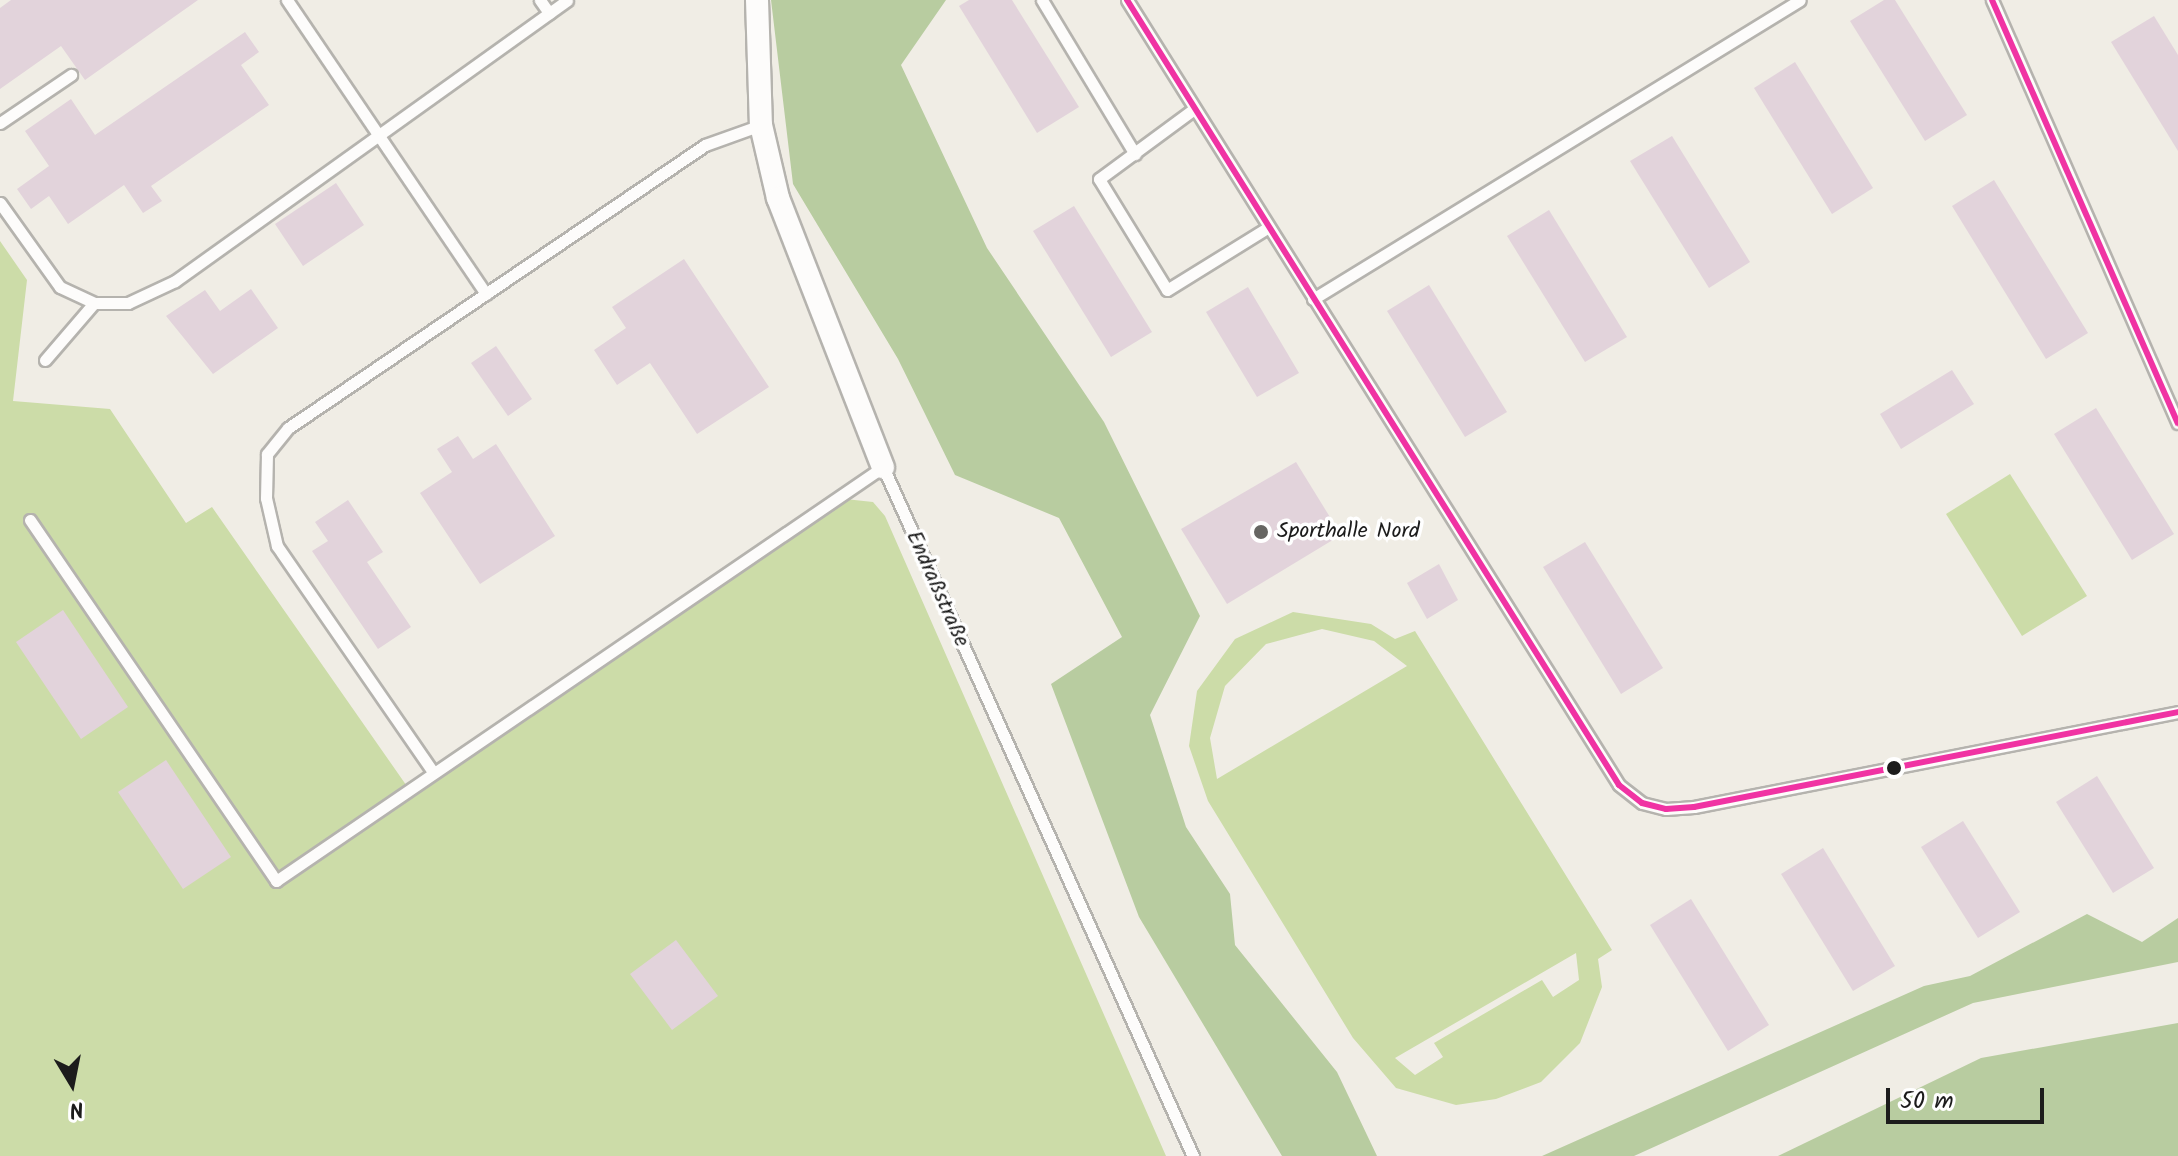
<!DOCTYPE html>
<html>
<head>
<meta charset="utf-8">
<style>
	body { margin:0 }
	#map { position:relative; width:2178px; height:1156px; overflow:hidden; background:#f0ede5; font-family:Kalam,sans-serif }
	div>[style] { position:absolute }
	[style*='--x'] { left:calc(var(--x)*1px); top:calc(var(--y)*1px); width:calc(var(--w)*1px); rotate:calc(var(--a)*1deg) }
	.green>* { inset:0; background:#ccdca8 }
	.forest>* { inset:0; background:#b8cca0 }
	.building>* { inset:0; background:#e2d3db }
	.roads { filter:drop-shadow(2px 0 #b5b3ae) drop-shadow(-2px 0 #b5b3ae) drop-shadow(0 2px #b5b3ae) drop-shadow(0 -2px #b5b3ae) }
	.service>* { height:11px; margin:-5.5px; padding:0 5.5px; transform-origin:5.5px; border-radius:5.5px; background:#fdfcfb }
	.minor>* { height:22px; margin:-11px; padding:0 11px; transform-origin:11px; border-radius:11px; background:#fdfcfb }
	.bus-1>* { height:6px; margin:-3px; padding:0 3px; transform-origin:3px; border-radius:3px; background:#f033a3 }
	.dots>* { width:22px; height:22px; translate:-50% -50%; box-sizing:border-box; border:4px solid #fff; border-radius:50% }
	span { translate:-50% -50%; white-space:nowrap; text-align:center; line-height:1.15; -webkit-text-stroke:7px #fff; paint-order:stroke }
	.poi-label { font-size:22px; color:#1c1c1c }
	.left { translate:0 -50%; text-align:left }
	.street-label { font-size:22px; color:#1c1c1c }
	.north { position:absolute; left:32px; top:1044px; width:80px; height:80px; -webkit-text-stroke:6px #fff; paint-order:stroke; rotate:170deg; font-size:22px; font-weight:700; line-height:32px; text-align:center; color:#1c1c1c }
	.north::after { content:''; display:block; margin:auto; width:28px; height:36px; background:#1c1c1c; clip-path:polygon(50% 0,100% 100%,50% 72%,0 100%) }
	.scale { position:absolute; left:1886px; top:1088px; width:158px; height:36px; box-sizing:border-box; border:4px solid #1c1c1c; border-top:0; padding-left:10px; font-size:24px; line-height:28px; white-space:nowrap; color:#1c1c1c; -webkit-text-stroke:6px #fff; paint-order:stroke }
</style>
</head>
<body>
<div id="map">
	<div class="green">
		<div style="clip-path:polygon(0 241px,27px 280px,13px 401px,110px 409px,186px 523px,212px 507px,411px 792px,845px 499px,873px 502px,885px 516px,1166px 1156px,0 1156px)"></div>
		<div style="clip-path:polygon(2010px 474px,2087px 596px,2022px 636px,1946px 514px)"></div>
		<div style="clip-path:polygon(evenodd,1293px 612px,1371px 624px,1395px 639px,1415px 631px,1612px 950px,1598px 959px,1602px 987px,1580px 1043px,1541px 1082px,1496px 1099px,1456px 1105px,1396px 1088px,1353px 1038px,1208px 801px,1189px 746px,1197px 691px,1235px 639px,1293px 612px,1322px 629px,1374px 641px,1407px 666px,1217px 779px,1210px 738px,1225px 686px,1266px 644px,1322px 629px,1293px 612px,1576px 953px,1579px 980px,1553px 997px,1542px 980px,1434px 1043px,1443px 1057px,1415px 1075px,1395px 1058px,1576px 953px)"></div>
	</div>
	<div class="forest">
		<div style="clip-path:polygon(771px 0,946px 0,901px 65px,987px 248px,1104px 422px,1200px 616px,1150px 715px,1186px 827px,1230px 894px,1235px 945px,1337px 1072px,1377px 1156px,1282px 1156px,1139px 917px,1051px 684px,1122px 637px,1059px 518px,955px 475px,898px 359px,793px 184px)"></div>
		<div style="clip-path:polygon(2087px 914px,2142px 942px,2178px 918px,2178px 962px,1973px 1003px,1634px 1156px,1542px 1156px,1924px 986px,1970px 976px)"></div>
		<div style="clip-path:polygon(2178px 1023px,2178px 1156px,1778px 1156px,1981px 1058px)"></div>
	</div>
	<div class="building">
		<div style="clip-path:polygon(11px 0,198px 0,85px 80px,61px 46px,0 89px,0 8px)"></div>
		<div style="clip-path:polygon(969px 0,1012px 0,1079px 107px,1037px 133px,959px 6px)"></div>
		<div style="clip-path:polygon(1884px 0,1895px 0,1967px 115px,1925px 141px,1850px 21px)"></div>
		<div style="clip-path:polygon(2154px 16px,2178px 55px,2178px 151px,2111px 42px)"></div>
		<div style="clip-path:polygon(245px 32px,259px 52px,241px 65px,269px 105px,151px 186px,162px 201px,143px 213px,124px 185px,68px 224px,49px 196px,31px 209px,17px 189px,49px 166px,25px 131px,71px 99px,95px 135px)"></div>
		<div style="clip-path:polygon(1795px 62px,1873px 188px,1832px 214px,1754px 88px)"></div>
		<div style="clip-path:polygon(1672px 136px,1750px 262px,1709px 288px,1630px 161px)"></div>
		<div style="clip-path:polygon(1994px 180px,2088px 333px,2046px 359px,1952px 206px)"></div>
		<div style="clip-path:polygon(336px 183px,364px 225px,303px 266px,275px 224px)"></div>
		<div style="clip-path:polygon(1074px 206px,1152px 332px,1111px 357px,1033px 231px)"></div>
		<div style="clip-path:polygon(1549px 210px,1627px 337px,1585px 362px,1507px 236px)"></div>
		<div style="clip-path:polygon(684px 259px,769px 387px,697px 434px,650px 363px,617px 385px,594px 350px,626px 328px,612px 307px)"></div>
		<div style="clip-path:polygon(1429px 285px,1507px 412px,1465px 437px,1387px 311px)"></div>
		<div style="clip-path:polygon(1248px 287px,1299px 373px,1257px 397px,1206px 312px)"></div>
		<div style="clip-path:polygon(251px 289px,278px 328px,213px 374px,166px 316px,205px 290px,220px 311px)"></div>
		<div style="clip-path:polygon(496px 346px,532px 399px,508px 416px,471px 363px)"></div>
		<div style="clip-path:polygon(1952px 370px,1974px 404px,1901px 449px,1880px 414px)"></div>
		<div style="clip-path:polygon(2096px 408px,2174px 534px,2132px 560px,2054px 434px)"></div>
		<div style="clip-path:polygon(458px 436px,473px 459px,496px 444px,555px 536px,480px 584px,420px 493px,452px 472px,437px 449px)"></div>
		<div style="clip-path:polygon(1296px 462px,1341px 535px,1227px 604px,1181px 529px)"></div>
		<div style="clip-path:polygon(348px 500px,383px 552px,367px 562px,411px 627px,378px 649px,312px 551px,328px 541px,315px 522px)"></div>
		<div style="clip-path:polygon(1585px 542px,1663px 668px,1621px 694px,1543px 567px)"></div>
		<div style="clip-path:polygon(1439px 564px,1458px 600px,1427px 619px,1407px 583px)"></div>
		<div style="clip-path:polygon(63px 610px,128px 707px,81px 739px,16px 642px)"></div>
		<div style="clip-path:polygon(166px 760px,231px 857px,183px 889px,118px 792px)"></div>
		<div style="clip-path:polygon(2097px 776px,2154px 868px,2113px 893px,2056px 802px)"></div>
		<div style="clip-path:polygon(1963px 821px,2020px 912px,1978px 938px,1921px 847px)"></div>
		<div style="clip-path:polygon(1823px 848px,1895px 966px,1853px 991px,1781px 874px)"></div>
		<div style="clip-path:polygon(1691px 899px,1769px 1025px,1728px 1051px,1650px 925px)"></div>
		<div style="clip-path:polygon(676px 940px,718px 996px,672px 1030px,630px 974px)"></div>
	</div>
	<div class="roads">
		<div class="service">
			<div style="--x:287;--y:0;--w:355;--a:55.9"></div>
			<div style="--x:540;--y:0;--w:16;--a:55"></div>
			<div style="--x:1042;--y:0;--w:180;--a:58.9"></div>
			<div style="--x:1127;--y:0;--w:926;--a:57.92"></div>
			<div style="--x:1619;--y:785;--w:29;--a:38"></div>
			<div style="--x:1642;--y:803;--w:25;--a:14"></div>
			<div style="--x:1666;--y:809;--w:28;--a:-4"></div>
			<div style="--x:1694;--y:807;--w:493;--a:-11.1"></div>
			<div style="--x:1992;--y:0;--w:462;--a:66.3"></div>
			<div style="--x:1194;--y:109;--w:118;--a:143.6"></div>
			<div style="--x:1099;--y:179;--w:130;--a:58.5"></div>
			<div style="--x:1167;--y:290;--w:118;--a:-31.8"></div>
			<div style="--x:0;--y:123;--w:86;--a:-34.1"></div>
			<div style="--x:0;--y:203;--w:103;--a:54.5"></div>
			<div style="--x:60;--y:287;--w:38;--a:25"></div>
			<div style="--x:94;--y:303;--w:34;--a:0"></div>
			<div style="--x:128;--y:303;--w:52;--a:-25.1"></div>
			<div style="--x:175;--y:281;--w:482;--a:-35.6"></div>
			<div style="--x:1313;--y:299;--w:571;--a:-31.55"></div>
			<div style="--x:45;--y:360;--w:75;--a:-49.3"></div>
			<div style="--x:30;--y:520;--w:437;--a:55.7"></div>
			<div style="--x:276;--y:881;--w:735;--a:-34.3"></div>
			<div style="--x:883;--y:467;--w:756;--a:65.78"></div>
			<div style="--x:433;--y:772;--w:275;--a:-124.6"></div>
			<div style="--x:277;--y:546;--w:49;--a:-102.9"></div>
			<div style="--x:266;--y:498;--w:44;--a:-88.7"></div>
			<div style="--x:267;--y:454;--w:33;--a:-51"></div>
			<div style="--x:288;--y:428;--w:504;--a:-34.16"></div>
			<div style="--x:705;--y:145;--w:59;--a:-19.7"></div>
		</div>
		<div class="minor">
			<div style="--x:757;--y:0;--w:125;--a:88.2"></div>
			<div style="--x:761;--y:125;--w:75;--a:76.9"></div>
			<div style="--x:778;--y:198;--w:289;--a:68.7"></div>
		</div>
	</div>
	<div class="bus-1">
		<div style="--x:1127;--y:0;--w:926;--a:57.92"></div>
		<div style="--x:1619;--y:785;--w:29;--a:38"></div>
		<div style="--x:1642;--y:803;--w:25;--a:14"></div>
		<div style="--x:1666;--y:809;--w:28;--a:-4"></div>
		<div style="--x:1694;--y:807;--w:493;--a:-11.1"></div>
		<div style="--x:1992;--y:0;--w:462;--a:66.3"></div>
	</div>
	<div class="dots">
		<div style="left:1261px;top:532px;background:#666562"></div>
		<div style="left:1894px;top:768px;background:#1c1c1c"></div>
	</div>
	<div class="poi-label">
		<span class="left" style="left:1277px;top:532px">Sporthalle Nord</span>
	</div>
	<div class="street-label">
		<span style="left:937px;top:589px;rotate:66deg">Endraßstraße</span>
	</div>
	<div class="north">N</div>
	<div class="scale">50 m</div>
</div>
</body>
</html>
